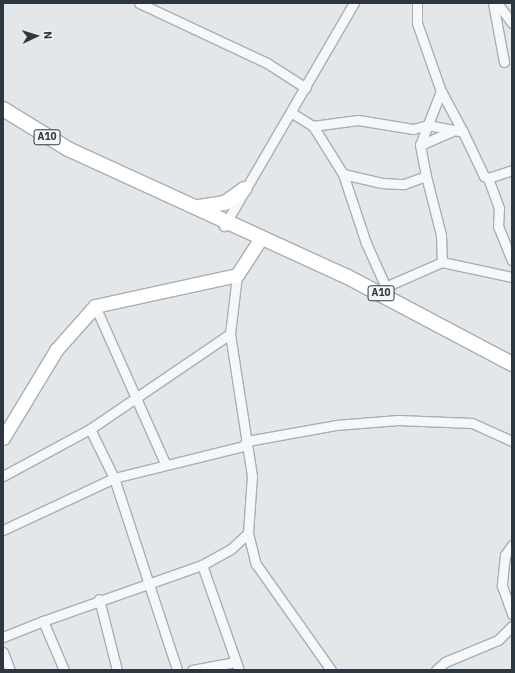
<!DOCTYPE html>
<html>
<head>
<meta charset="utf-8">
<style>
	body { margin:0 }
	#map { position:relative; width:515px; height:673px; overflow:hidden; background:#e3e7ea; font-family:"IBM Plex Sans",sans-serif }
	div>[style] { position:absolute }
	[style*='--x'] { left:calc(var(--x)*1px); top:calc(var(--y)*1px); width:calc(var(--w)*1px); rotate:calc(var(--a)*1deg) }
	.roads { filter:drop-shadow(1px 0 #a8afb4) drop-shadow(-1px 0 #a8afb4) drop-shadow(0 1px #a8afb4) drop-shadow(0 -1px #a8afb4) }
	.street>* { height:9px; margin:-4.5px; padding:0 4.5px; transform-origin:4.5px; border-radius:4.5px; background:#f6f7f9 }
	.secondary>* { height:13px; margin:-6.5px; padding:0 6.5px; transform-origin:6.5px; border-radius:6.5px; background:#fff }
	.primary>* { height:14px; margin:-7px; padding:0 7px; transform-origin:7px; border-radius:7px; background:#fff }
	span { translate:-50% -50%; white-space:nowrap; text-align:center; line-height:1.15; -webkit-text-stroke:4px #f3f5f7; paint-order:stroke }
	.shield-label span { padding:1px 3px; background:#f3f5f7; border:1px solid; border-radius:3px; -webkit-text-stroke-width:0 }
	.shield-label { font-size:10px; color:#2c3741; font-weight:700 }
	.frame { position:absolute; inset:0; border:4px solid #2c3741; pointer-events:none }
	.north { position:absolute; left:16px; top:16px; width:40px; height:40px; -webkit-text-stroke:3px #f3f5f7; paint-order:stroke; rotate:86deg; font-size:11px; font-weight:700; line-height:16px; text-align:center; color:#2c3741 }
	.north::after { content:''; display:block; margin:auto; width:14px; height:18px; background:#2c3741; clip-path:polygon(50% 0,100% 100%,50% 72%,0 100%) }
</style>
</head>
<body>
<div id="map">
	<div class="roads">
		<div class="street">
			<div style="--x:139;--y:3;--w:141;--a:25.1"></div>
			<div style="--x:267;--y:63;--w:46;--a:32.7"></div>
			<div style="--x:417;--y:3;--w:20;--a:90"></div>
			<div style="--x:417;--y:23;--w:72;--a:70.6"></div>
			<div style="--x:441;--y:91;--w:58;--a:111.3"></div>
			<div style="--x:420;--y:145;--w:32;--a:79"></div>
			<div style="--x:493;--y:3;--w:60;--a:79.4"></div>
			<div style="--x:497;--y:3;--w:25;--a:53"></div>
			<div style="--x:441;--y:91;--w:47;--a:61.8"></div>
			<div style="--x:292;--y:113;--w:25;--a:32"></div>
			<div style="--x:313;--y:126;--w:57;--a:58"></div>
			<div style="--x:343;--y:174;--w:73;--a:71.6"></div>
			<div style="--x:366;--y:243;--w:54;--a:65.8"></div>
			<div style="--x:313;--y:126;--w:45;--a:-7.6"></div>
			<div style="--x:358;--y:120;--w:56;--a:9.3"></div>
			<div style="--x:413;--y:129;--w:16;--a:-15"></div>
			<div style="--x:428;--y:125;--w:36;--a:11"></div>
			<div style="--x:463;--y:132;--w:49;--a:64.5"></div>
			<div style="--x:484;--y:176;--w:4;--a:27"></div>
			<div style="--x:488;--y:178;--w:25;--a:-18"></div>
			<div style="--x:420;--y:145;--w:34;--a:-23"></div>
			<div style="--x:343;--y:174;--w:40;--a:13"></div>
			<div style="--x:382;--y:183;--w:22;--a:3"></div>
			<div style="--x:404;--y:184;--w:23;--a:-20"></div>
			<div style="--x:426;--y:176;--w:61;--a:75.7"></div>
			<div style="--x:441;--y:235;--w:27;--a:88"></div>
			<div style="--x:442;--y:262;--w:62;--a:156.3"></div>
			<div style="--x:488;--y:178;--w:32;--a:70"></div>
			<div style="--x:499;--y:208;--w:18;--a:93"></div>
			<div style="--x:498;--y:226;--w:37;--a:68"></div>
			<div style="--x:224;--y:226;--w:258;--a:-59.8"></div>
			<div style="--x:442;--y:262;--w:72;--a:12.1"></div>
			<div style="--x:95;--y:306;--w:172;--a:66"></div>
			<div style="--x:90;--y:429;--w:55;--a:63.9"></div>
			<div style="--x:114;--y:478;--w:202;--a:71.8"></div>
			<div style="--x:3;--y:476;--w:99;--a:-28.4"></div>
			<div style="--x:90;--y:429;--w:169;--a:-34.2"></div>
			<div style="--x:3;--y:530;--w:123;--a:-25.1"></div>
			<div style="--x:114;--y:478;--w:133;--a:-13.9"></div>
			<div style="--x:243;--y:446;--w:6;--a:-51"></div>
			<div style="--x:247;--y:441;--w:90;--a:-10.2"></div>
			<div style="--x:336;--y:425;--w:62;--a:-4.6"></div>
			<div style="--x:398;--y:420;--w:74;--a:2.3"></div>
			<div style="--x:472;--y:423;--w:44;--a:24.2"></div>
			<div style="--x:248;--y:533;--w:32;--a:76"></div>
			<div style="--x:256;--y:564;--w:130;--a:54.7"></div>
			<div style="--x:512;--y:545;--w:12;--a:125"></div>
			<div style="--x:505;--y:555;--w:31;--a:96"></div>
			<div style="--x:502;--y:586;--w:30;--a:70"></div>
			<div style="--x:202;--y:565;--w:111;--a:70.6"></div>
			<div style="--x:99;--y:599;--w:73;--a:75.8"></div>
			<div style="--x:43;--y:621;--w:169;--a:-19.4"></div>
			<div style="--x:202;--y:565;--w:33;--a:-29"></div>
			<div style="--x:231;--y:549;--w:23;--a:-43"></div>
			<div style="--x:248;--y:533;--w:57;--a:-86"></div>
			<div style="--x:252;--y:476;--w:144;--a:-98.8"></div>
			<div style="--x:230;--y:334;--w:59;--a:-83.2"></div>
			<div style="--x:3;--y:637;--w:43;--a:-21.8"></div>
			<div style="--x:43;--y:621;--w:53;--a:66.8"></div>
			<div style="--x:3;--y:652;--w:19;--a:69"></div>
			<div style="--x:192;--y:670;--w:44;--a:-10.5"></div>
			<div style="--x:436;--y:670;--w:12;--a:-42"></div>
			<div style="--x:445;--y:662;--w:57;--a:-22.5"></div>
			<div style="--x:498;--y:640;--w:20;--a:-45"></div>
		</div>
		<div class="secondary">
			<div style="--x:3;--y:438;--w:103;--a:-58.9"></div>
			<div style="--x:56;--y:350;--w:59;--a:-48.4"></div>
			<div style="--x:95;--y:306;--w:145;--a:-12.3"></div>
			<div style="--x:237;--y:275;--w:44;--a:-57"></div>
		</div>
		<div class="primary">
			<div style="--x:3;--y:109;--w:76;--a:31.6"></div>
			<div style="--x:68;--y:149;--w:306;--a:24.6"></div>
			<div style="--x:346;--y:276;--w:188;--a:27.9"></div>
			<div style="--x:199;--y:207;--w:26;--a:-9"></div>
			<div style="--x:225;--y:203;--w:24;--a:-36"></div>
		</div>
	</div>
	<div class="shield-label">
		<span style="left:47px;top:137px">A10</span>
		<span style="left:381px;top:293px">A10</span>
	</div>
	<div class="frame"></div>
	<div class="north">N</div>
</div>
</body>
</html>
